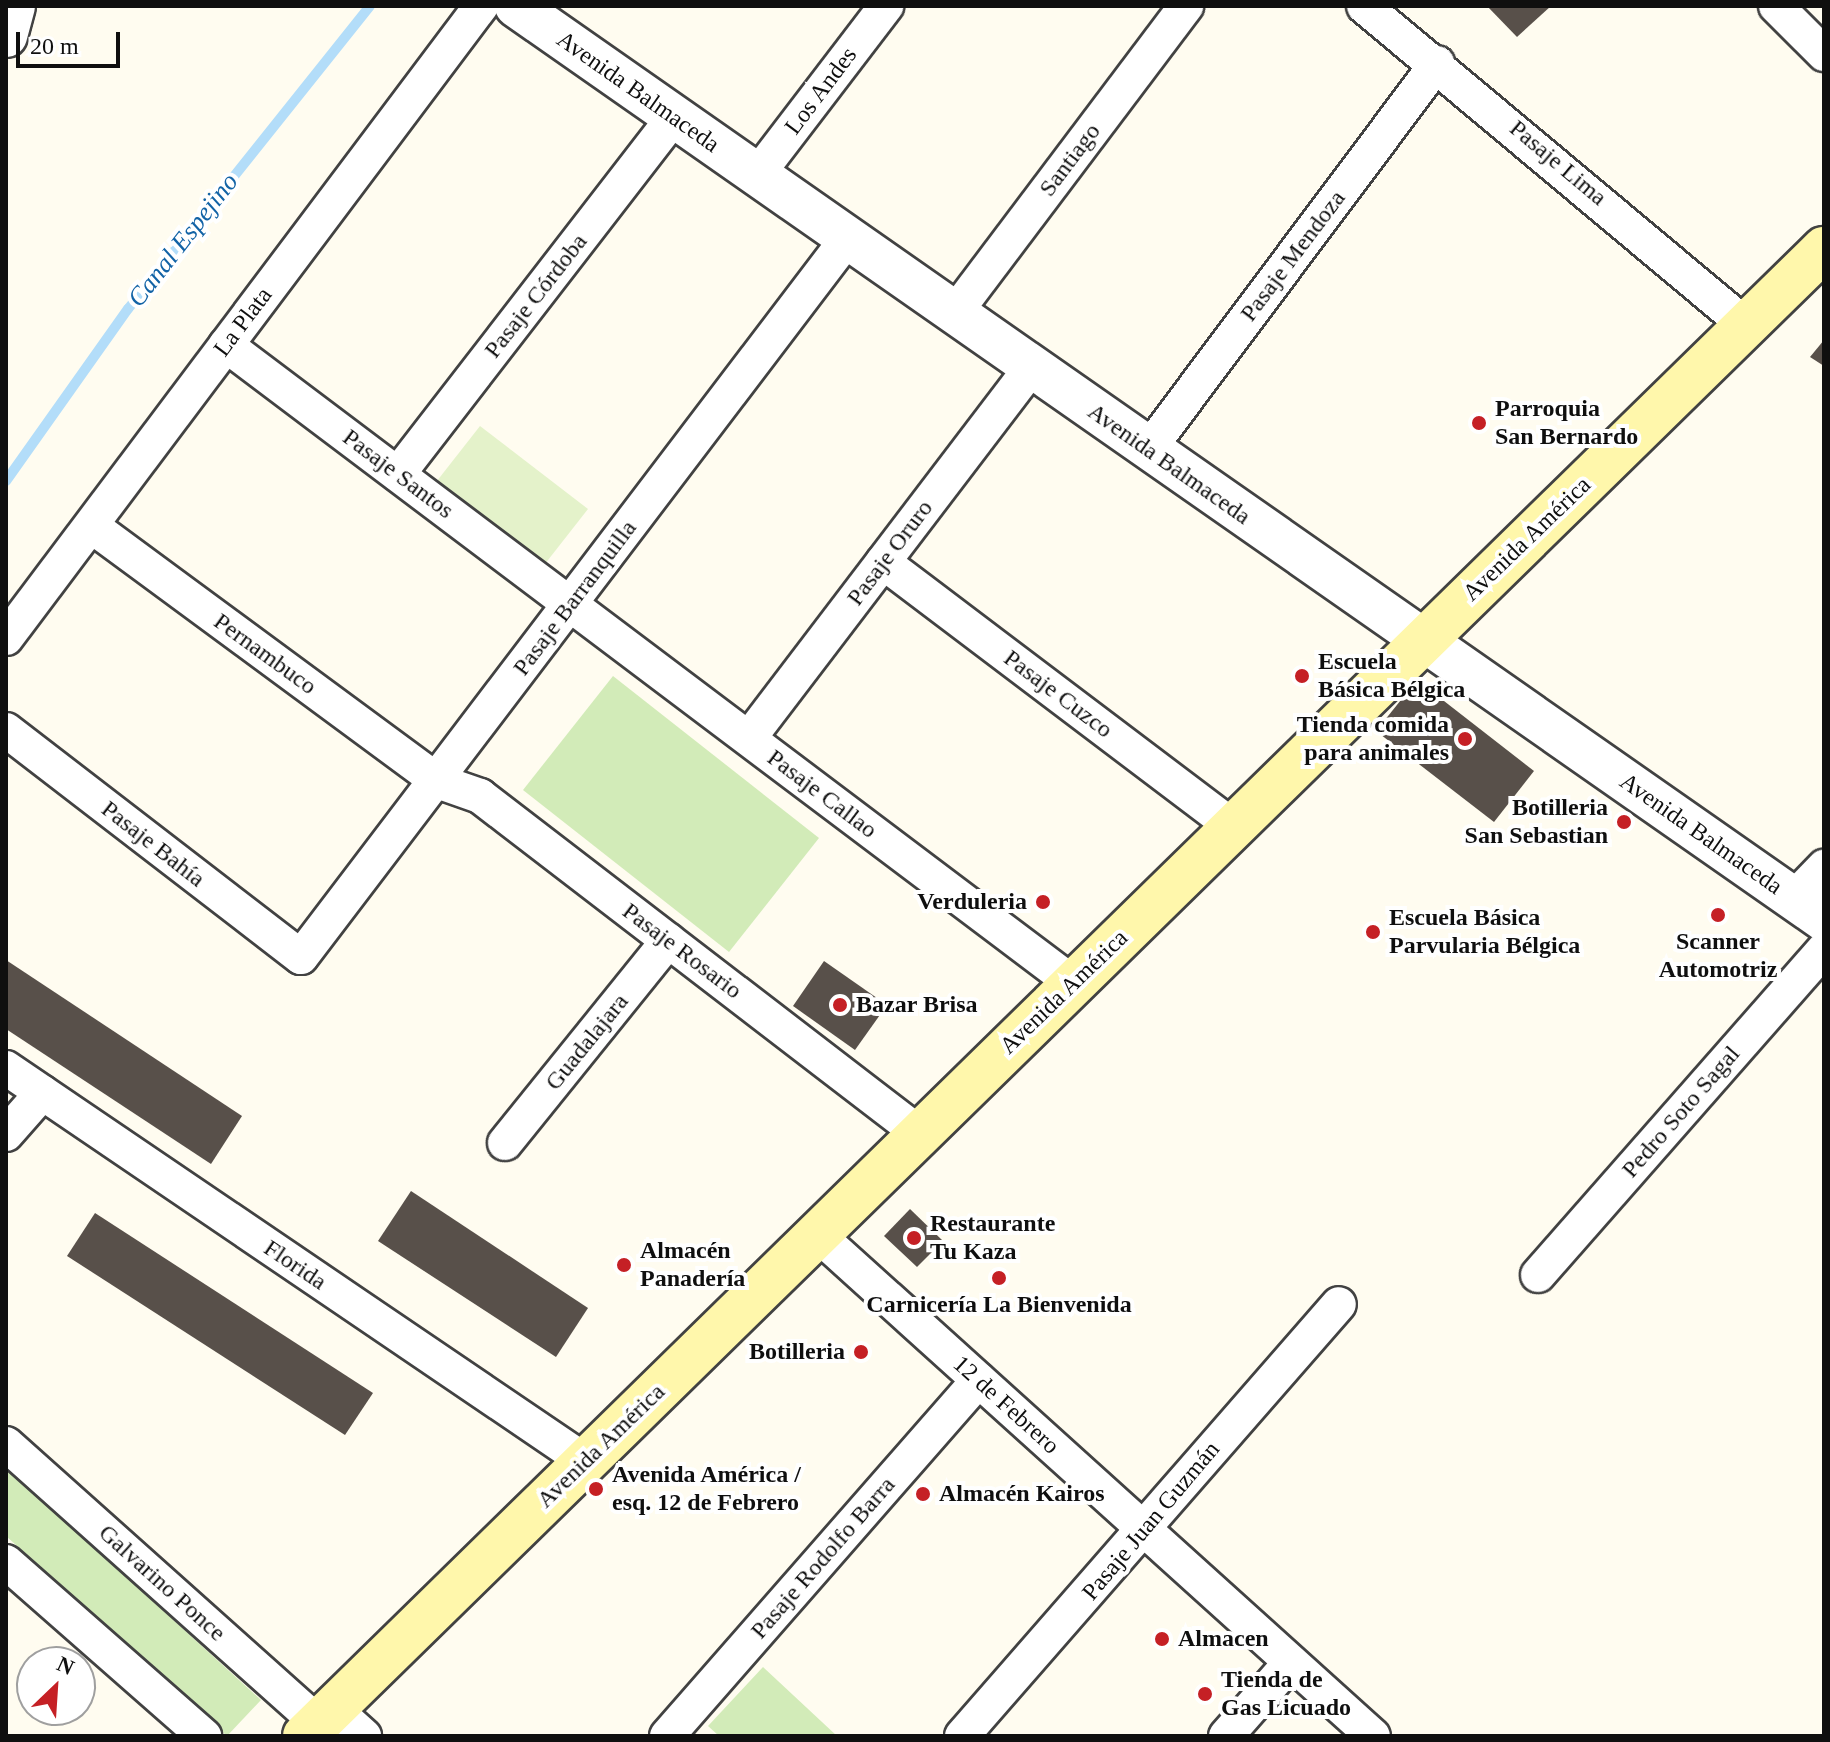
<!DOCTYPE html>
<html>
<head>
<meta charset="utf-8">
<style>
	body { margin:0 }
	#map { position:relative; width:1830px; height:1742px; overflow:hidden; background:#fffcf0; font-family:"Times New Roman",serif }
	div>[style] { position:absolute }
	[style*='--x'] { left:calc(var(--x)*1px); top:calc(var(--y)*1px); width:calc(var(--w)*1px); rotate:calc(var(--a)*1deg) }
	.green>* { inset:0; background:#d2ebb8 }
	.pitch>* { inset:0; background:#e4f2ca }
	.stream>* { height:10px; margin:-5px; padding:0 5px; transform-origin:5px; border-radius:5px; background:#b3ddf9 }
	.building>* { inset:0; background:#58504a }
	.roads { filter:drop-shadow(2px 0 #424242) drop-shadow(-2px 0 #424242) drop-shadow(0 2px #424242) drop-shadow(0 -2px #424242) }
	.minor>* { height:34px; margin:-17px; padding:0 17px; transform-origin:17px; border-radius:17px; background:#fff }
	.tertiary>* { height:42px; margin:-21px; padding:0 21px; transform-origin:21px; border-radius:21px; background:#fff }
	.secondary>* { height:44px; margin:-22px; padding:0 22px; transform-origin:22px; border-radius:22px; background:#fff7ab }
	.dots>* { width:22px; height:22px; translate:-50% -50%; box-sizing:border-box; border:4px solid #fff; border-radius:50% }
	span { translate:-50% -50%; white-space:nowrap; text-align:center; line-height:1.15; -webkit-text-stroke:8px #fff; paint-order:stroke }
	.street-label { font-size:24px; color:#0f0f0f }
	.poi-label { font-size:24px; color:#0f0f0f; font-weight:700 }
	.left { translate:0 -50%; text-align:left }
	.right { translate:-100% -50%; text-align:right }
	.water-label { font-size:26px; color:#1263a6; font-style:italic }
	.frame { position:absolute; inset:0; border:8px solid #0f0f0f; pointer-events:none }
	.north { position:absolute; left:16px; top:1646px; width:80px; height:80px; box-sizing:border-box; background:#fff; border:2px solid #9f9f9f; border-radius:50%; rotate:25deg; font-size:22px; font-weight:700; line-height:32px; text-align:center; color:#0f0f0f }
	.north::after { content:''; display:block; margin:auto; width:28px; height:36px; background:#c52025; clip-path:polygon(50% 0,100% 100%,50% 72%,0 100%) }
	.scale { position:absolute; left:16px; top:32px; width:104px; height:36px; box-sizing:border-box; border:4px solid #0f0f0f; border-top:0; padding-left:10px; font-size:24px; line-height:28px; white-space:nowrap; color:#0f0f0f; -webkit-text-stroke:6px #fff; paint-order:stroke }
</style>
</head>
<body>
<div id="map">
	<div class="green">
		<div style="clip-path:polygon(613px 676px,819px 838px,729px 952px,523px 790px)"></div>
		<div style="clip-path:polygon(6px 1467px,261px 1700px,227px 1736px,6px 1536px)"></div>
		<div style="clip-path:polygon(763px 1667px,837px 1736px,719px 1736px,708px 1726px)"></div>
	</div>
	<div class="pitch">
		<div style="clip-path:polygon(480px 426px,588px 509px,541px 569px,433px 486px)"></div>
	</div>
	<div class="stream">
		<div style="--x:6;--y:481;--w:211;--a:-54.7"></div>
		<div style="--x:128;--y:309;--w:388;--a:-51.4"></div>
	</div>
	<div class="building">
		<div style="clip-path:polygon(1487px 6px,1551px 6px,1517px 37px)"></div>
		<div style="clip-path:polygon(1824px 340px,1824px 366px,1810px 357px)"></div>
		<div style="clip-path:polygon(1417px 680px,1534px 771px,1494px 822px,1376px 731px)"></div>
		<div style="clip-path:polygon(6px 960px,242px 1116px,211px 1164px,6px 1029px)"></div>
		<div style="clip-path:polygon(824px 961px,887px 1005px,855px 1050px,793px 1006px)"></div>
		<div style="clip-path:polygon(411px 1191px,588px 1308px,556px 1357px,378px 1241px)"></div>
		<div style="clip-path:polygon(910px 1209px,943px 1241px,917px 1267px,884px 1236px)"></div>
		<div style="clip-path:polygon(95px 1213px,373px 1393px,345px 1435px,67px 1256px)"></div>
	</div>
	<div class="roads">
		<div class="minor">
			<div style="--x:1364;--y:6;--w:498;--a:39.9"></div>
			<div style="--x:1776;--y:6;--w:68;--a:45"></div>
			<div style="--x:757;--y:175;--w:213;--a:-52.6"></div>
			<div style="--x:954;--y:314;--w:386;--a:-53"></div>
			<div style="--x:226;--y:345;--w:1062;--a:37"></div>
			<div style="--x:1148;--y:450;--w:483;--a:-53.2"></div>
			<div style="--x:398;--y:474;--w:451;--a:-52.3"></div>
			<div style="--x:93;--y:527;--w:428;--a:36.4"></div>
			<div style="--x:437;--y:781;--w:46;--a:19.2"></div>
			<div style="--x:480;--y:796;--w:555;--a:37.53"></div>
			<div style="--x:883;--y:562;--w:439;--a:37.1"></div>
			<div style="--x:6;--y:638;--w:791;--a:-53.07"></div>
			<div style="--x:6;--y:730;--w:372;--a:37.6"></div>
			<div style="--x:301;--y:957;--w:902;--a:-52.75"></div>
			<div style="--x:749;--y:738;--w:465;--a:-52.7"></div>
			<div style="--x:1793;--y:899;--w:45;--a:-45.9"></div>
			<div style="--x:6;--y:1068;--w:700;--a:34.17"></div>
			<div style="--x:6;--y:1134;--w:55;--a:-48.7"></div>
			<div style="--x:505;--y:1143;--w:260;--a:-51.1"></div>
			<div style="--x:817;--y:1234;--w:749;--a:42.08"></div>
			<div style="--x:1538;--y:1275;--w:433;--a:-48.7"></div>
			<div style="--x:6;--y:1444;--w:419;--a:41.8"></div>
			<div style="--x:6;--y:1562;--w:264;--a:41.3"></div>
			<div style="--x:333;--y:1708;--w:42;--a:42.1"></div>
			<div style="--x:667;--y:1736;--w:473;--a:-48.8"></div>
			<div style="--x:962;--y:1736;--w:573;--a:-48.89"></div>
			<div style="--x:1226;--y:1736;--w:98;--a:-48.7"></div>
		</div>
		<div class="tertiary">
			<div style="--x:516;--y:6;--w:1596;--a:34.94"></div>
			<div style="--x:6;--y:36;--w:31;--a:-75"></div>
		</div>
		<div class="secondary">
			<div style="--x:305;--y:1736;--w:2126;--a:-44.39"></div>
		</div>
	</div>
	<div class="dots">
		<div style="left:1479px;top:423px;background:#c52025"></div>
		<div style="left:1302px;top:676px;background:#c52025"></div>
		<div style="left:1465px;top:739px;background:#c52025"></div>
		<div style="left:1624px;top:822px;background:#c52025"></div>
		<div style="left:1043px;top:902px;background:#c52025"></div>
		<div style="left:1718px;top:915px;background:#c52025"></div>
		<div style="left:1373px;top:932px;background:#c52025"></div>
		<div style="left:840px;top:1005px;background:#c52025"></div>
		<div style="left:914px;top:1238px;background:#c52025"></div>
		<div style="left:624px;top:1265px;background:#c52025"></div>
		<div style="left:999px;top:1278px;background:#c52025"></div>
		<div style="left:861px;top:1352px;background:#c52025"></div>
		<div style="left:596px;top:1489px;background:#c52025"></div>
		<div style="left:923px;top:1494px;background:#c52025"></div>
		<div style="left:1162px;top:1639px;background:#c52025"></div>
		<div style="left:1205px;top:1694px;background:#c52025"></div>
	</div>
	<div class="street-label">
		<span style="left:821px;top:91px;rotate:-53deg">Los Andes</span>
		<span style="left:638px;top:92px;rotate:35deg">Avenida Balmaceda</span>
		<span style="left:1070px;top:160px;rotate:-53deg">Santiago</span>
		<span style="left:1558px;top:163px;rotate:40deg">Pasaje Lima</span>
		<span style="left:1293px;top:256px;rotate:-53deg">Pasaje Mendoza</span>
		<span style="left:536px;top:296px;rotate:-52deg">Pasaje Córdoba</span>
		<span style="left:243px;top:322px;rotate:-53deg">La Plata</span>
		<span style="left:1169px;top:464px;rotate:35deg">Avenida Balmaceda</span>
		<span style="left:398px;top:474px;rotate:37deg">Pasaje Santos</span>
		<span style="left:1527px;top:539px;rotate:-44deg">Avenida América</span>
		<span style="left:890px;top:553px;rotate:-53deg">Pasaje Oruro</span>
		<span style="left:575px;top:598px;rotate:-53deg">Pasaje Barranquilla</span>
		<span style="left:265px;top:654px;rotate:36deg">Pernambuco</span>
		<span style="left:1058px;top:694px;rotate:37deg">Pasaje Cuzco</span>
		<span style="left:822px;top:794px;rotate:37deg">Pasaje Callao</span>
		<span style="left:1701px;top:834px;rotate:35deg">Avenida Balmaceda</span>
		<span style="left:153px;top:844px;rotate:38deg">Pasaje Bahía</span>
		<span style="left:682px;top:951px;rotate:37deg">Pasaje Rosario</span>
		<span style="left:1064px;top:992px;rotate:-44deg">Avenida América</span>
		<span style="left:587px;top:1042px;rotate:-51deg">Guadalajara</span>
		<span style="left:1681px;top:1112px;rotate:-49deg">Pedro Soto Sagal</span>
		<span style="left:295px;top:1265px;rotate:34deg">Florida</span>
		<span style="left:1006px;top:1405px;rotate:42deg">12 de Febrero</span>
		<span style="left:601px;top:1446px;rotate:-44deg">Avenida América</span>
		<span style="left:1151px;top:1521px;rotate:-50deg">Pasaje Juan Guzmán</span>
		<span style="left:823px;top:1558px;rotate:-49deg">Pasaje Rodolfo Barra</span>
		<span style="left:162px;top:1583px;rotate:42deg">Galvarino Ponce</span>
	</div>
	<div class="poi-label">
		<span class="left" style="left:1495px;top:423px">Parroquia<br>San Bernardo</span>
		<span class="left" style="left:1318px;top:676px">Escuela<br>Básica Bélgica</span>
		<span class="right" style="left:1449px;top:739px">Tienda comida<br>para animales</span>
		<span class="right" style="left:1608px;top:822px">Botilleria<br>San Sebastian</span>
		<span class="right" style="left:1027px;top:902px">Verduleria</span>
		<span class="left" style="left:1389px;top:932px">Escuela Básica<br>Parvularia Bélgica</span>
		<span style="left:1718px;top:956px">Scanner<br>Automotriz</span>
		<span class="left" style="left:856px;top:1005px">Bazar Brisa</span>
		<span class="left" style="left:930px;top:1238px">Restaurante<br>Tu Kaza</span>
		<span class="left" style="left:640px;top:1265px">Almacén<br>Panadería</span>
		<span style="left:999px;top:1305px">Carnicería La Bienvenida</span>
		<span class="right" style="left:845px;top:1352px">Botilleria</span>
		<span class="left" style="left:612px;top:1489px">Avenida América /<br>esq. 12 de Febrero</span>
		<span class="left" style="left:939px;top:1494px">Almacén Kairos</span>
		<span class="left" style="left:1178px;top:1639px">Almacen</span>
		<span class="left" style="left:1221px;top:1694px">Tienda de<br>Gas Licuado</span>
	</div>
	<div class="water-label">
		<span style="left:183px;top:240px;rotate:-52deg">Canal Espejino</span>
	</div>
	<div class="frame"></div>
	<div class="north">N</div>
	<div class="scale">20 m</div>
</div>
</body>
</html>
